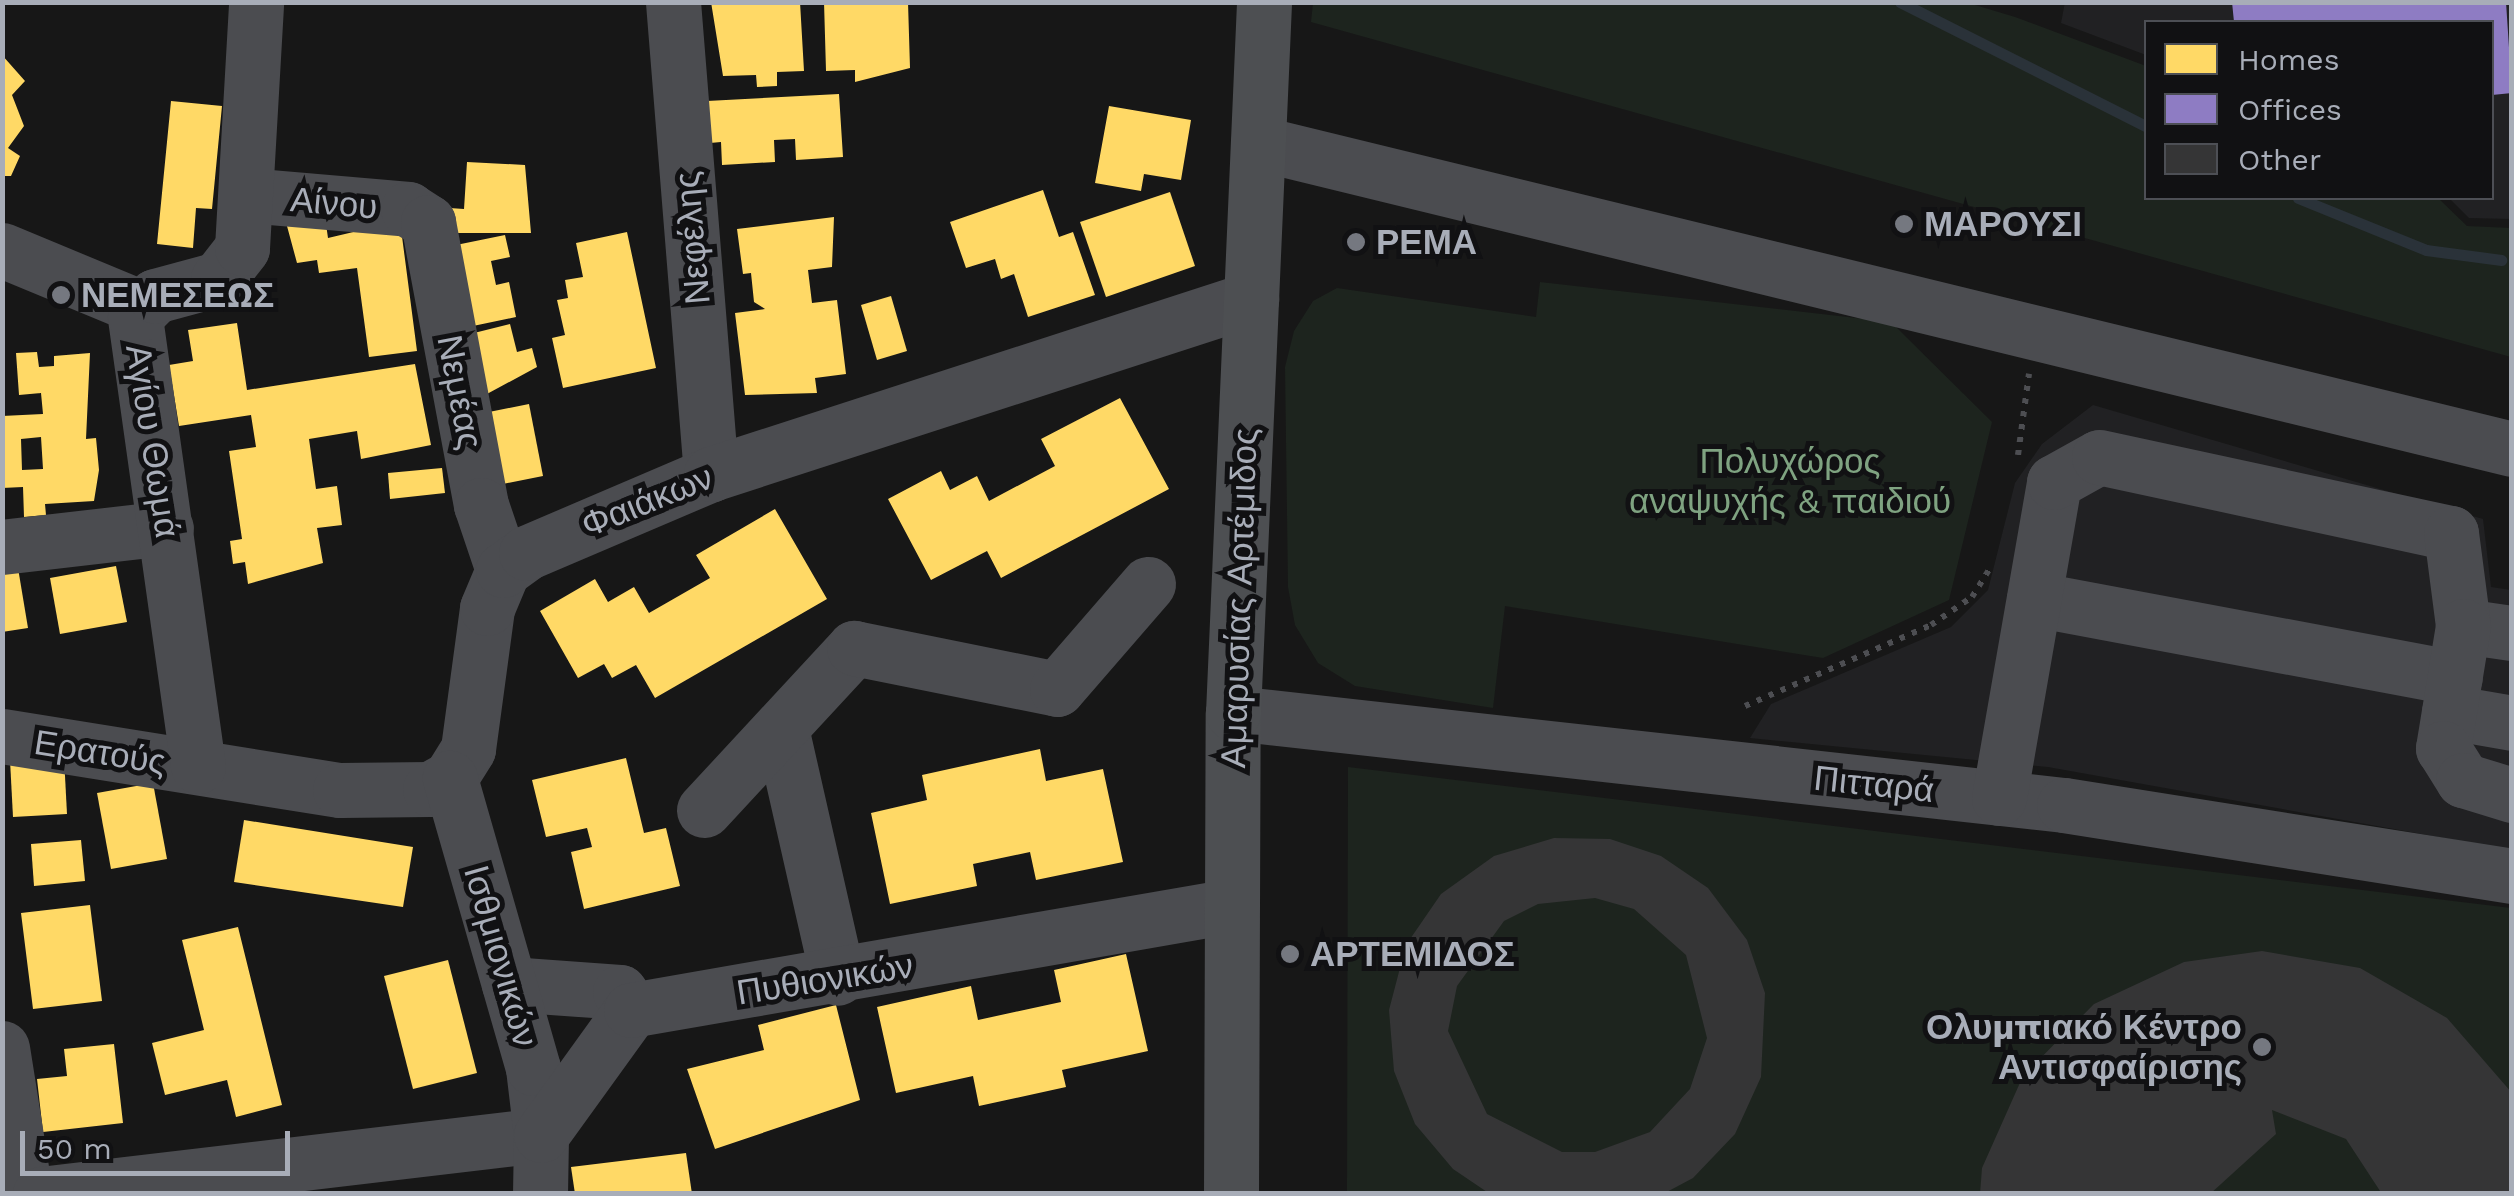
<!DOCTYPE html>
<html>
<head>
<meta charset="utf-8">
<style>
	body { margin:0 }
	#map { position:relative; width:2514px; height:1196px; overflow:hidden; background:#171717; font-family:"Work Sans",sans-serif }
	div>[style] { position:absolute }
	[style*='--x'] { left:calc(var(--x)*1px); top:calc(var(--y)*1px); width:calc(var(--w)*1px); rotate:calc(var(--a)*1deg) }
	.built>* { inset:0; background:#212123 }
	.green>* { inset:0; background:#1d241e }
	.homes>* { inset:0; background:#ffd966 }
	.offices>* { inset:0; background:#8e7cc3 }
	.stream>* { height:11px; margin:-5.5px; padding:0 5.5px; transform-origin:5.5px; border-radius:5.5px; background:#2a3239 }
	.building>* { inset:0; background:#353536 }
	.path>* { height:6px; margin-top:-3px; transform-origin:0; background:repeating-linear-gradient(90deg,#4d4e52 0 5px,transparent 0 13px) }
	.minor>* { height:55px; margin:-27.5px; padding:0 27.5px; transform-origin:27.5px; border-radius:27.5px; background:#4b4c50 }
	.major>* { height:55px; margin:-27.5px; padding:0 27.5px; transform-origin:27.5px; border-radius:27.5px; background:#4d4f52 }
	.dots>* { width:28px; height:28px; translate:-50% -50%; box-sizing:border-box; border:5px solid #111113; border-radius:50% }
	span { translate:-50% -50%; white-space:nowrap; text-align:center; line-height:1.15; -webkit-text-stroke:10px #111113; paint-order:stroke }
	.street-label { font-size:35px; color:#a8adb8 }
	.poi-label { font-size:35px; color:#a8adb8; font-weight:700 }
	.left { translate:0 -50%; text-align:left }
	.right { translate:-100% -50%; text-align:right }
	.park-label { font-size:35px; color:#7fa381 }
	.frame { position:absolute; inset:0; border:5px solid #a8adb8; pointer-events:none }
	.legend { position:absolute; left:2144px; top:20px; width:350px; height:180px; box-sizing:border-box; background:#111113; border:2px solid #4d4f55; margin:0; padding:12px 18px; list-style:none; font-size:30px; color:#a8adb8 }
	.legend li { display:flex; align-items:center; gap:20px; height:50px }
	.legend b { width:50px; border:2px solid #4d4f55 }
	.scale { position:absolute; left:20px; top:1131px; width:270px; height:45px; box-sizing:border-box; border:5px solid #a8adb8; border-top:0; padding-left:12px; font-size:30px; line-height:35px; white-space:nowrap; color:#a8adb8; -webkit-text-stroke:8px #111113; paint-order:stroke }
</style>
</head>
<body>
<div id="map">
	<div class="built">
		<div style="clip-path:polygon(2065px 2px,2511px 3px,2511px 219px,2469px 218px,2449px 198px,2492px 198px,2492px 22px,2146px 22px,2146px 55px,2061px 23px)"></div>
		<div style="clip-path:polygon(2093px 405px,2483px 519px,2491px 587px,2511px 590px,2511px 850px,2048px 767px,1750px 738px,1771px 704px,1951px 627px,1988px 590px,2015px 483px,2042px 444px)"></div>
	</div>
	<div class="green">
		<div style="clip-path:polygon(1313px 3px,1965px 2px,2015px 17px,2146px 66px,2146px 198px,2438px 198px,2467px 226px,2511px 228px,2511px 357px,1311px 22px)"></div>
		<div style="clip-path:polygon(1540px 282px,1891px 322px,1992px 422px,1949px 600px,1823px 658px,1505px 606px,1493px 708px,1355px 686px,1318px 663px,1295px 625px,1288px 587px,1285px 367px,1294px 331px,1313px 301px,1337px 288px,1536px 317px)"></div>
		<div style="clip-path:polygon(1348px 767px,2511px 908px,2511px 1193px,1347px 1194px)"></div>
	</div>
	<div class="homes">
		<div style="clip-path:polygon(711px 2px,800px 2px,804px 71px,777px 72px,777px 86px,757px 87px,756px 75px,723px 76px)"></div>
		<div style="clip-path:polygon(824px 2px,908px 2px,910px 68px,855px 82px,855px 70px,826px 71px)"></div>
		<div style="clip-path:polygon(2px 55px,25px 81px,12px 95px,24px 126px,8px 148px,20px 156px,11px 176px,2px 176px)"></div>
		<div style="clip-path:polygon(839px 94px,843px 157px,796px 160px,795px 139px,774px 140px,775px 162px,722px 165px,721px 142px,710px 143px,707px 101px)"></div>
		<div style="clip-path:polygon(171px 101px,222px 106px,212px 209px,196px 208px,193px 248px,157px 244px)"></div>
		<div style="clip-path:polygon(1109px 106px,1191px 120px,1181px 180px,1144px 174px,1141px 191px,1095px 183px)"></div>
		<div style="clip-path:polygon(467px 162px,525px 165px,531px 233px,433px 233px,435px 207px,464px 209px)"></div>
		<div style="clip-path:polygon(1043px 190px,1059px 237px,1073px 232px,1095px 295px,1028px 317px,1014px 274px,1001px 279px,995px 259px,966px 268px,950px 222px)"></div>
		<div style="clip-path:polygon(1170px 192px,1195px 266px,1106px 297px,1080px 222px)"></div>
		<div style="clip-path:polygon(324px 210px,328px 238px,400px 221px,417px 351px,369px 357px,357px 268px,319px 273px,317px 260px,297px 263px,284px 215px)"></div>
		<div style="clip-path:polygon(834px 217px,832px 267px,808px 270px,812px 303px,837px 300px,846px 374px,815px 378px,817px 393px,745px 395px,735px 313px,765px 309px,754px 302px,751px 273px,743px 274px,737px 229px)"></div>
		<div style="clip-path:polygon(627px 232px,656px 368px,563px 388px,552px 338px,565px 335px,557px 300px,568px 298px,565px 280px,583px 277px,576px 243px)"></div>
		<div style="clip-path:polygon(505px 235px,510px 257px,491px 261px,496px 285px,509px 282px,516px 317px,473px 326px,456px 245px)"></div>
		<div style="clip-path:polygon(891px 296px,907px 351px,877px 360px,861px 305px)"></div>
		<div style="clip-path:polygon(237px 323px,247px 390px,415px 364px,431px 445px,361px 459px,357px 431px,309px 439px,316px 489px,337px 486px,342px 525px,317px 528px,323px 563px,248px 584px,245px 562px,233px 564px,230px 541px,242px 539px,229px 451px,256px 447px,251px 415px,179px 426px,169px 365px,193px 361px,188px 330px)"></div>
		<div style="clip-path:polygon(510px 324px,517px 352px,532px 348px,537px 367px,474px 401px,458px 337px)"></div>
		<div style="clip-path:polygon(evenodd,37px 352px,39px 367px,54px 366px,54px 356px,90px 353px,86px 439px,96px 438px,99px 470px,94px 501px,45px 504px,46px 515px,24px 517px,23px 487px,2px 488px,2px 416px,43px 414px,41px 393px,19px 395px,16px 353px,37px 352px,41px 437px,43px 469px,22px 470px,21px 439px,41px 437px)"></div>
		<div style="clip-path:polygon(1120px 398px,1169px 489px,1001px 578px,987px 551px,931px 580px,888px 499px,941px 471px,950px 490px,977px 476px,989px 501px,1055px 466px,1041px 439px)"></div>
		<div style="clip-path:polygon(529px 404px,543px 476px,498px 485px,484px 413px)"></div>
		<div style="clip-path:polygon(442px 468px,445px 493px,390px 499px,388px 473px)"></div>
		<div style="clip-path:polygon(775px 509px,827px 599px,655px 698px,636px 665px,612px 678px,604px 664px,578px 678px,540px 611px,595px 579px,608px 602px,634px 587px,649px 613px,710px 578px,696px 555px)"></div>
		<div style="clip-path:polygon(16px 556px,28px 628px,2px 632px,2px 558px)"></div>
		<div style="clip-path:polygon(116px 566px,127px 622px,60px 634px,50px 578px)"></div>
		<div style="clip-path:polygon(1040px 749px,1046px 781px,1103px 769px,1123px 862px,1036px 880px,1030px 852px,973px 864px,977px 886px,890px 904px,871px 813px,927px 800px,922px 775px)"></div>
		<div style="clip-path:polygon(64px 757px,67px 814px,13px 817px,10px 760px)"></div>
		<div style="clip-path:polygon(626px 758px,644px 833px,666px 828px,680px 886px,584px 909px,571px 852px,592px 847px,587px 828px,546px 837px,532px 780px)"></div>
		<div style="clip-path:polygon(153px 783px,167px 859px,111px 869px,97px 793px)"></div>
		<div style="clip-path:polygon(244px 820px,413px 847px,403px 907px,234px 882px)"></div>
		<div style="clip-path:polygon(81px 840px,85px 881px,34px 886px,31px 844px)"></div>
		<div style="clip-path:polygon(90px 905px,102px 1001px,33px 1009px,21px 913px)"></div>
		<div style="clip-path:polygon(238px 927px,282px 1105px,236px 1117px,227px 1080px,165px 1095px,152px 1043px,204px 1030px,182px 940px)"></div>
		<div style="clip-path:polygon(1126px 954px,1148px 1051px,1062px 1070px,1066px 1087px,979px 1106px,973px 1076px,896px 1093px,877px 1007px,971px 986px,978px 1020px,1061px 1002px,1054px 970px)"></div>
		<div style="clip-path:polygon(448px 960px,477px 1073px,413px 1089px,384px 976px)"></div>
		<div style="clip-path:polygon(836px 1005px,860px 1100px,715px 1149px,687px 1069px,764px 1050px,758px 1025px)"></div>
		<div style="clip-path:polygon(114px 1044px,123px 1123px,43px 1132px,37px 1079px,67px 1076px,64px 1049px)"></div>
		<div style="clip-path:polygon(686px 1153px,692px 1194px,575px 1194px,571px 1167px)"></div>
	</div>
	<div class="offices">
		<div style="clip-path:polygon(2232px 2px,2506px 2px,2512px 93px,2492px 95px,2492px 22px,2234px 22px)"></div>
	</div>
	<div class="stream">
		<div style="--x:1900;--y:2;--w:275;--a:26.8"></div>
		<div style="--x:2298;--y:198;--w:138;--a:22.1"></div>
		<div style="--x:2426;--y:250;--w:76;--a:7.6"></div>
	</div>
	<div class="building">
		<div style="clip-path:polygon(evenodd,1554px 838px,1610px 839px,1661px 856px,1708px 888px,1747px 940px,1765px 993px,1761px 1077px,1735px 1134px,1693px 1178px,1663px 1194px,1490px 1194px,1453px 1169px,1415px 1124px,1394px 1071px,1389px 1010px,1406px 945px,1441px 894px,1494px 856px,1554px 838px,1595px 898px,1634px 909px,1686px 955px,1707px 1038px,1690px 1089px,1650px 1132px,1595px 1152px,1562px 1152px,1487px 1114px,1448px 1031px,1457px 986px,1504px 921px,1538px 904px,1595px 898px)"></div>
		<div style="clip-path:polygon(2262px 951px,2360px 968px,2447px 1018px,2512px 1093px,2512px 1194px,2382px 1194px,2346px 1139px,2272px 1110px,2276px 1134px,2210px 1194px,1980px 1194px,1982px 1168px,2023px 1076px,2094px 1004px,2184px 962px)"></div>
	</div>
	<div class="path">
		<div style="--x:2018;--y:455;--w:82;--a:-82.3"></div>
		<div style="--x:1745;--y:706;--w:203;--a:-23.5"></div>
		<div style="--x:1931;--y:625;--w:50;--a:-34.3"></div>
		<div style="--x:1972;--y:597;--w:38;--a:-58"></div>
	</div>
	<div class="minor">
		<div style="--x:673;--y:2;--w:474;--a:85.4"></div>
		<div style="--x:1258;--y:143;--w:1291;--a:13.71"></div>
		<div style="--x:246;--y:195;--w:163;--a:4.9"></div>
		<div style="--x:408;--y:209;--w:24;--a:33"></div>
		<div style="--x:428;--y:222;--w:288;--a:79.4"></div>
		<div style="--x:481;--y:505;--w:69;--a:71.3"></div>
		<div style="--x:2;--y:250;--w:146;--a:22.5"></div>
		<div style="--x:2;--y:547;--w:165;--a:-6.6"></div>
		<div style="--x:2034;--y:599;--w:428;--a:10.6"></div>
		<div style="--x:2463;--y:626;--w:49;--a:8.1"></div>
		<div style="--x:2449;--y:712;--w:64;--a:9.9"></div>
		<div style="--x:1233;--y:713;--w:836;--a:6.32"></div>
		<div style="--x:2064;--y:805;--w:454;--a:9"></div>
		<div style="--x:781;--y:728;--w:256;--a:77.2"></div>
		<div style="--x:2;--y:736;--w:342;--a:9.1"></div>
		<div style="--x:340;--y:790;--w:90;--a:-0.6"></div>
		<div style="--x:430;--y:789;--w:23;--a:-29"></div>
		<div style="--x:450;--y:778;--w:34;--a:-58"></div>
		<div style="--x:468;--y:749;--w:142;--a:-82.3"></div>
		<div style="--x:487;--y:608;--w:41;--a:-67.2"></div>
		<div style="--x:503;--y:570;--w:29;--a:-36"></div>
		<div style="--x:526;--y:553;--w:201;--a:-23.1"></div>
		<div style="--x:711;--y:474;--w:568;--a:-17.96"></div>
		<div style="--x:198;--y:766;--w:454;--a:-98"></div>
		<div style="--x:135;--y:316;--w:28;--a:-45"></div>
		<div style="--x:155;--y:296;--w:65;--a:-15.1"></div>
		<div style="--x:218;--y:279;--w:39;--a:-52"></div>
		<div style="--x:242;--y:248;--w:246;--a:-86.7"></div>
		<div style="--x:1999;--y:798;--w:321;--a:-80.1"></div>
		<div style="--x:2054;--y:482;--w:51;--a:-29.1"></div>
		<div style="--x:2099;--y:457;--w:360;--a:12.2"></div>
		<div style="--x:2451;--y:533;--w:94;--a:82.6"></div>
		<div style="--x:2463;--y:626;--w:124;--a:99.3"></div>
		<div style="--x:2443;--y:748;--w:38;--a:58"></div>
		<div style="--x:2463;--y:780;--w:51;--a:17"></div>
		<div style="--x:704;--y:810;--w:221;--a:-47.2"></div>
		<div style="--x:854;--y:648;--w:207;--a:11.4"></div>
		<div style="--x:1057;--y:689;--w:139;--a:-49.1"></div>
		<div style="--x:509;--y:984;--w:111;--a:4.1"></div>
		<div style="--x:620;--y:992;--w:21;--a:59"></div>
		<div style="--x:2;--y:1048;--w:148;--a:81"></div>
		<div style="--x:40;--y:1194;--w:504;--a:-6.72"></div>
		<div style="--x:541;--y:1135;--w:67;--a:-96.8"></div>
		<div style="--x:533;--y:1068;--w:302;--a:-106"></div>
		<div style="--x:540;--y:1194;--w:59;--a:-89"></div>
		<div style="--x:541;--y:1135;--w:154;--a:-54.2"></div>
		<div style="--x:631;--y:1010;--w:608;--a:-9.85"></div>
	</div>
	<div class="major">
		<div style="--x:1231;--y:1194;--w:481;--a:-89.8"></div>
		<div style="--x:1233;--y:713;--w:712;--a:-87.5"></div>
	</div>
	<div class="dots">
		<div style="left:1904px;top:224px;background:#757880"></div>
		<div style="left:1356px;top:242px;background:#757880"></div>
		<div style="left:61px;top:295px;background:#757880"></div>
		<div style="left:1290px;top:954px;background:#757880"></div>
		<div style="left:2262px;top:1047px;background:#757880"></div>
	</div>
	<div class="street-label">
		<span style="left:334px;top:203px;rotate:5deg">Αίνου</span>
		<span style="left:692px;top:238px;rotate:-95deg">Νεφέλης</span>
		<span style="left:460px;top:392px;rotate:79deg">Νεμέας</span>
		<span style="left:153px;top:441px;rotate:81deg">Αγίου Θωμά</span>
		<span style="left:647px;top:501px;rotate:-22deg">Φαιάκων</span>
		<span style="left:1239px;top:598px;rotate:-88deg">Αμαρυσίας Αρτέμιδος</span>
		<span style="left:100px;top:752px;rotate:9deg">Ερατούς</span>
		<span style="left:1874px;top:784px;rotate:6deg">Πιτταρά</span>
		<span style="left:501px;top:956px;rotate:74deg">Ισθμιονικών</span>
		<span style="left:825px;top:979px;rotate:-9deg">Πυθιονικών</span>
	</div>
	<div class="poi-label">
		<span class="left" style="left:1924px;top:224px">ΜΑΡΟΥΣΙ</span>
		<span class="left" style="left:1376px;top:242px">ΡΕΜΑ</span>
		<span class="left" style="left:81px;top:295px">ΝΕΜΕΣΕΩΣ</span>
		<span class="left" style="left:1310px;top:954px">ΑΡΤΕΜΙΔΟΣ</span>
		<span class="right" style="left:2242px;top:1047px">Ολυμπιακό Κέντρο<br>Αντισφαίρισης</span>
	</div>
	<div class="park-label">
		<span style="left:1790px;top:481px">Πολυχώρος<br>αναψυχής &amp; παιδιού</span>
	</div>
	<div class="frame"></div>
	<ul class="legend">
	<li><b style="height:28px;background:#ffd966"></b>Homes</li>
	<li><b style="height:28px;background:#8e7cc3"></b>Offices</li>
	<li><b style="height:28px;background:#353536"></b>Other</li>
	</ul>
	<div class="scale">50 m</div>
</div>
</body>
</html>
